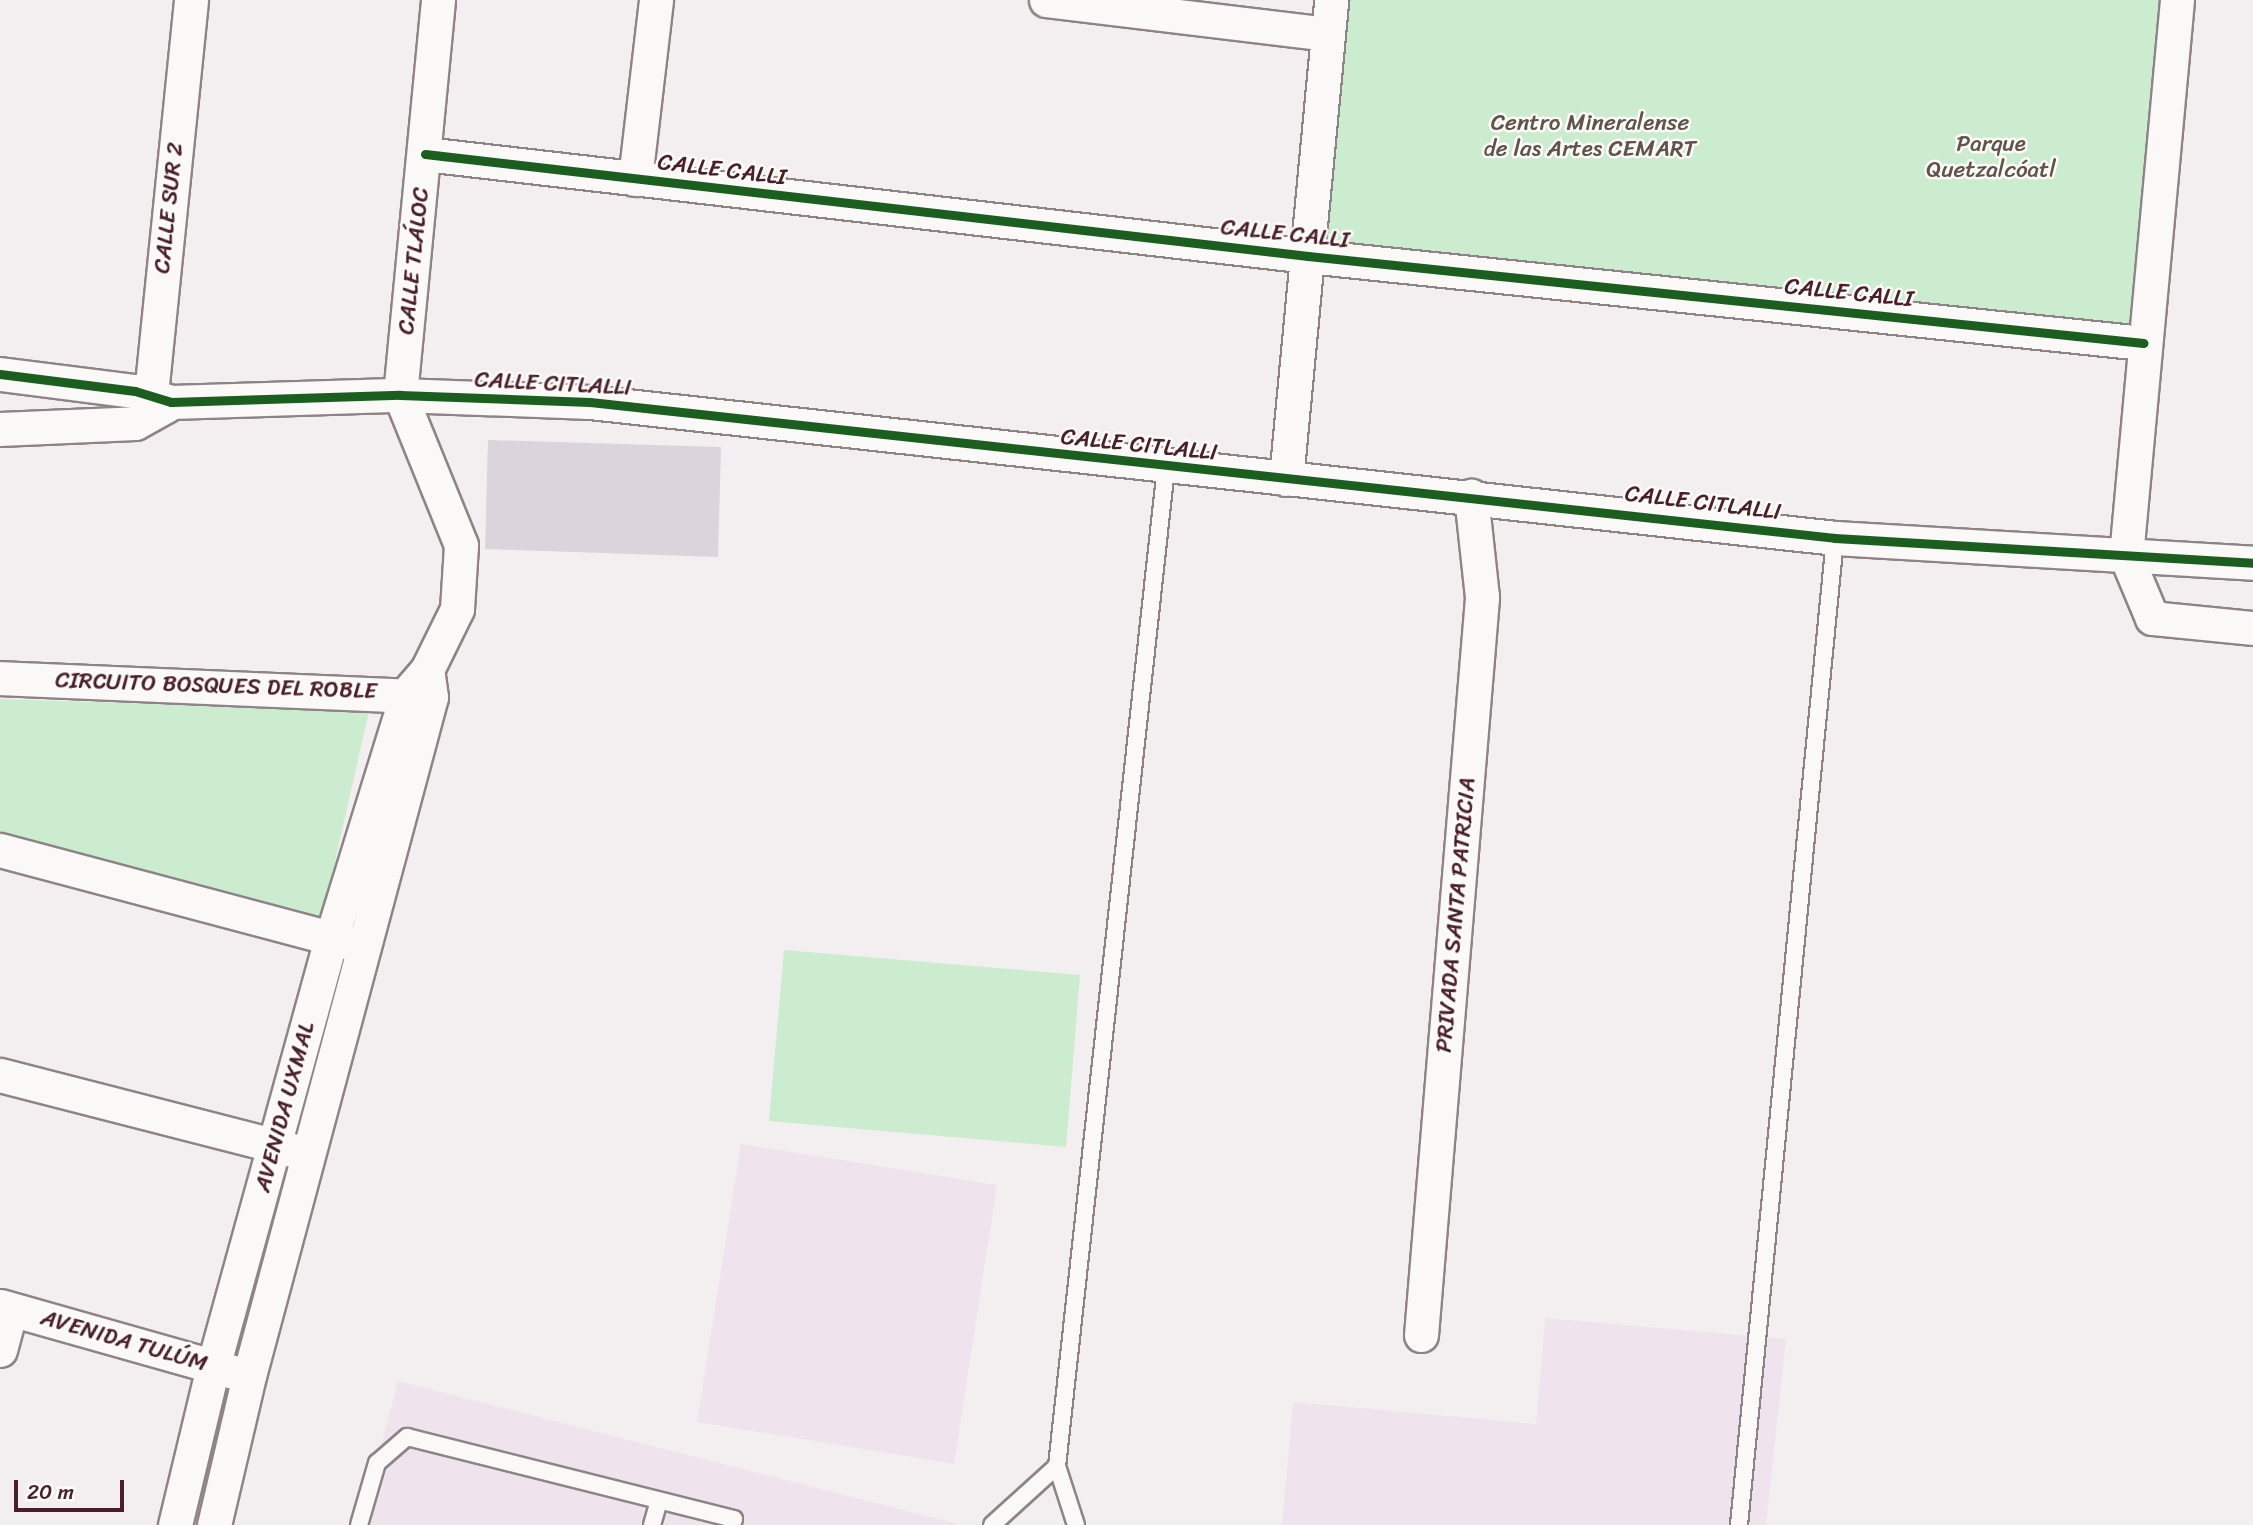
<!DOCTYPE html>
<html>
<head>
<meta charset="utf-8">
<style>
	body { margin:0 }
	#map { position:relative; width:2253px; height:1525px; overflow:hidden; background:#f3eff1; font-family:Sriracha,sans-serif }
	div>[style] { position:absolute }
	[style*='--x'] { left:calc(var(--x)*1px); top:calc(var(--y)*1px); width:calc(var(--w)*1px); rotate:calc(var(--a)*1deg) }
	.built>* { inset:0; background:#efe4ed }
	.green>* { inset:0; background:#cbeccf }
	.building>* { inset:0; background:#dcd4dc }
	.roads { filter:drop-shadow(2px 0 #8e8487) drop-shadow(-2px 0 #8e8487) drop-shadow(0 2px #8e8487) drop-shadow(0 -2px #8e8487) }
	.service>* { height:16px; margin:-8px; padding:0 8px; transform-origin:8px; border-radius:8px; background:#faf9f8 }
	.minor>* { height:33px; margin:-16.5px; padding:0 16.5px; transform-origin:16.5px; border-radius:16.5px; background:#faf9f8 }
	.cycleway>* { height:9px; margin:-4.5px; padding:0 4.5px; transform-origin:4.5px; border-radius:4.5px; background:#1b5e20 }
	span { translate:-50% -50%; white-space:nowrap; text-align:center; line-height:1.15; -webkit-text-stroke:5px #fdfcf7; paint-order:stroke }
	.park-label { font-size:23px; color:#62524d }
	.street-label { font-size:23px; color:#4a1f2b }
	.scale { position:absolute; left:14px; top:1480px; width:110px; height:32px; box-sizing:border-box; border:4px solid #4a1f2b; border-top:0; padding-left:9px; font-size:21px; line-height:24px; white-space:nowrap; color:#4a1f2b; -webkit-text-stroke:5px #fdfcf7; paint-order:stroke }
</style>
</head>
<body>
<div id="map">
	<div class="built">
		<div style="clip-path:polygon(741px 1144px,997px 1185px,954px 1464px,697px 1422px)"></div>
		<div style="clip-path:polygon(1545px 1318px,1786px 1339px,1766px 1525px,1282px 1525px,1293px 1402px,1536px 1424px)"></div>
		<div style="clip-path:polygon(398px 1381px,962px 1525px,360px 1525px)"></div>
	</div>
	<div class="green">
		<div style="clip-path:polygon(1345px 0,2167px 0,2132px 333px,1321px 247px)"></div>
		<div style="clip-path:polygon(0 699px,369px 711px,322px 919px,0 835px)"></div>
		<div style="clip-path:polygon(784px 950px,1080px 975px,1066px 1147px,769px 1121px)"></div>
	</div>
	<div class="building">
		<div style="clip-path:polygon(488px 440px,721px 447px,718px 557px,485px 549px)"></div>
	</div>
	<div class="roads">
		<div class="service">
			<div style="--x:359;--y:1525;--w:65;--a:-73.8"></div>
			<div style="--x:377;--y:1463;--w:40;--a:-41"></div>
			<div style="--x:407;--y:1437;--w:337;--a:14.1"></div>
			<div style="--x:734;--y:1519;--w:6;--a:108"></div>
			<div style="--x:652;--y:1525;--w:25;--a:-74"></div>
			<div style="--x:992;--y:1525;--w:88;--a:-42.2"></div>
			<div style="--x:1076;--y:1525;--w:62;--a:-107.9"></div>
			<div style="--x:1057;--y:1466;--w:1004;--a:-83.77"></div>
			<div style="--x:1739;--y:1525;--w:992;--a:-84.44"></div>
		</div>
		<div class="minor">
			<div style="--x:1046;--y:0;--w:283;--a:6.9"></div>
			<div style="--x:2177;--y:0;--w:558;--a:95.24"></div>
			<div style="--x:2126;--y:556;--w:67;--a:67.2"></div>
			<div style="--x:2152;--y:618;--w:101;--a:5.7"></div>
			<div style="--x:425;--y:154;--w:889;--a:6.59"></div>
			<div style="--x:1308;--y:256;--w:840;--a:5.95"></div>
			<div style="--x:635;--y:179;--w:180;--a:-83.3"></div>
			<div style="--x:0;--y:374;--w:136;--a:7.2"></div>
			<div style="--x:135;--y:391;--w:38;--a:17"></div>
			<div style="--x:171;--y:402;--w:229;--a:-1.8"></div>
			<div style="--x:400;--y:395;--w:190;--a:2.1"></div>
			<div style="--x:590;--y:402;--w:1252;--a:6.23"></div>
			<div style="--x:1835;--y:538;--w:419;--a:3.4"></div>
			<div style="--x:149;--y:414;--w:416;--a:-84.2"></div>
			<div style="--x:0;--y:429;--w:135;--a:-2.5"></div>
			<div style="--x:135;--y:423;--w:37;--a:-29"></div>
			<div style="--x:1286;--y:479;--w:481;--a:-84.6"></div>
			<div style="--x:0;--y:678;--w:427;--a:2.5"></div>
			<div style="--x:0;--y:850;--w:365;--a:14.9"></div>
			<div style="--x:0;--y:1075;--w:302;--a:14.4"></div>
			<div style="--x:0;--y:1306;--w:242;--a:15.8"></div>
			<div style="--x:1421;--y:1335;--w:741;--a:-85.27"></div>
			<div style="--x:1482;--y:597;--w:102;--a:-96.2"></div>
			<div style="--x:0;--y:1350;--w:42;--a:-75"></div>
			<div style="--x:175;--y:1525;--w:163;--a:-76.5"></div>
			<div style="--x:213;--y:1367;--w:444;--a:-74.6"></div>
			<div style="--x:331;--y:939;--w:257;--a:-72.8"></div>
			<div style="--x:407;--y:693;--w:30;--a:-49"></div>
			<div style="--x:427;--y:670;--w:68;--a:-63.8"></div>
			<div style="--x:457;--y:609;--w:64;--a:-86.4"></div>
			<div style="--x:461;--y:545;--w:162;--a:-112.1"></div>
			<div style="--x:400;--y:395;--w:397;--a:-84.5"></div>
			<div style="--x:214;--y:1525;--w:153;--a:-76.8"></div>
			<div style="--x:249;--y:1376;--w:703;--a:-75"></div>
			<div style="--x:431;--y:697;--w:27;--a:-98"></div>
		</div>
	</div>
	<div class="cycleway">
		<div style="--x:425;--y:154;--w:889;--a:6.59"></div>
		<div style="--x:1308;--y:256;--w:840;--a:5.95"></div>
		<div style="--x:0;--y:374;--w:136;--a:7.2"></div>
		<div style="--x:135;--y:391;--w:38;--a:17"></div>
		<div style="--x:171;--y:402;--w:229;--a:-1.8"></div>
		<div style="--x:400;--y:395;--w:190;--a:2.1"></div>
		<div style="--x:590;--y:402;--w:1252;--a:6.23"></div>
		<div style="--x:1835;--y:538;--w:419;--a:3.4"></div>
	</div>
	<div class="park-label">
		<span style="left:1590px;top:136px">Centro Mineralense<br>de las Artes CEMART</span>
		<span style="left:1991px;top:157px">Parque<br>Quetzalcóatl</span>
	</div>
	<div class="street-label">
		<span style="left:722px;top:170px;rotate:7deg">CALLE CALLI</span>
		<span style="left:169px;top:208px;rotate:-84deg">CALLE SUR 2</span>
		<span style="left:1285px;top:234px;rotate:6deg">CALLE CALLI</span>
		<span style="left:414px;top:261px;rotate:-84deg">CALLE TLÁLOC</span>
		<span style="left:1849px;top:293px;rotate:6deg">CALLE CALLI</span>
		<span style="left:553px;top:384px;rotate:3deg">CALLE CITLALLI</span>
		<span style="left:1139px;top:445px;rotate:6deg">CALLE CITLALLI</span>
		<span style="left:1703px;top:503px;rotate:7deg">CALLE CITLALLI</span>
		<span style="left:216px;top:686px;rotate:2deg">CIRCUITO BOSQUES DEL ROBLE</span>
		<span style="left:1456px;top:915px;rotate:-85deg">PRIVADA SANTA PATRICIA</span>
		<span style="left:285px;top:1107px;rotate:-75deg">AVENIDA UXMAL</span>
		<span style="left:124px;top:1341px;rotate:16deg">AVENIDA TULÚM</span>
	</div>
	<div class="scale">20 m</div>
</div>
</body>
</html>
